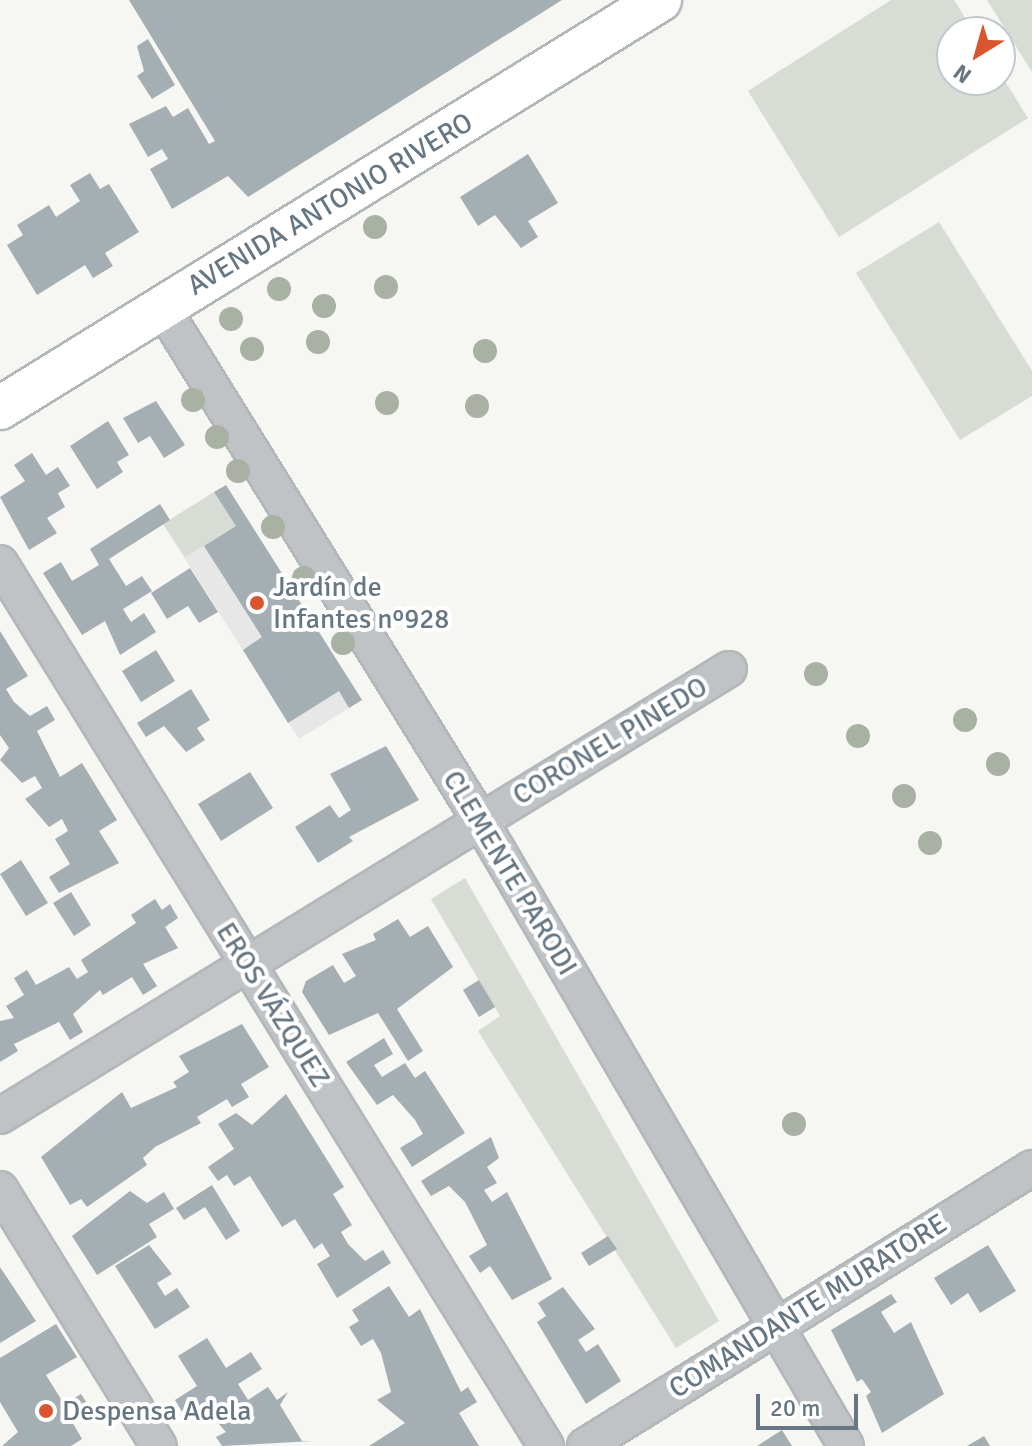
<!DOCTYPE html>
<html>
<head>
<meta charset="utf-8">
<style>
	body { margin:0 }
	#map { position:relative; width:1032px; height:1446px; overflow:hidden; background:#f6f6f2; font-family:Signika,sans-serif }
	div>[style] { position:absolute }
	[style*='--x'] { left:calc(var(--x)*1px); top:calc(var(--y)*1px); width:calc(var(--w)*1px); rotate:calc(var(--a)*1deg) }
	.built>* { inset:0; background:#e6e7e6 }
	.green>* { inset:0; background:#d7dcd4 }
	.building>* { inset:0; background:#a5aeb3 }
	.roads { filter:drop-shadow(2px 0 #b2b7ba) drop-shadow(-2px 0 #b2b7ba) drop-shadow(0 2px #b2b7ba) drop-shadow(0 -2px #b2b7ba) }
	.minor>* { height:34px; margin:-17px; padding:0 17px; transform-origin:17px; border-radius:17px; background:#bfc3c6 }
	.major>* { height:42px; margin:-21px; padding:0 21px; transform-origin:21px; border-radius:21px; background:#fff }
	.trees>* { width:24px; height:24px; margin:-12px; border-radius:50%; background:#a8b1a4 }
	.dots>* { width:22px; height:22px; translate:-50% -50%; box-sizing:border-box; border:4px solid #fff; border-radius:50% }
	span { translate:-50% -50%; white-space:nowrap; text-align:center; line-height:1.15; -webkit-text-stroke:8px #fff; paint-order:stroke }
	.street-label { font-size:28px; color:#667682 }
	.poi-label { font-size:28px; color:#667682 }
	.left { translate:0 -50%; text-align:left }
	.north { position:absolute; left:936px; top:16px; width:80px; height:80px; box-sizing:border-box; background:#fff; border:2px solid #c2c8cd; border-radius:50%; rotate:217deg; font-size:22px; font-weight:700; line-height:32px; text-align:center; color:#667682 }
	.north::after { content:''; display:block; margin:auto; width:28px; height:36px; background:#da542e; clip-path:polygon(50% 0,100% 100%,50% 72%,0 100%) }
	.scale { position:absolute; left:756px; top:1394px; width:102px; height:36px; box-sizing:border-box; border:4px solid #667682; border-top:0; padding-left:10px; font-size:24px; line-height:28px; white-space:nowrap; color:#667682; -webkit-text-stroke:6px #fff; paint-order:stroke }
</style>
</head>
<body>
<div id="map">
	<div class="built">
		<div style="clip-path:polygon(226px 485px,362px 700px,299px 739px,163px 524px)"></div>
	</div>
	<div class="green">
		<div style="clip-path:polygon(891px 0,954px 0,974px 32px,952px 32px,952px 80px,1000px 80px,1000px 73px,1028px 118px,839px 237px,748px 91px)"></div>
		<div style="clip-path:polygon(987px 0,1032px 0,1032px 72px)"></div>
		<div style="clip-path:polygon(939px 222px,1032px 371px,1032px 396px,960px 440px,856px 273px)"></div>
		<div style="clip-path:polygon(214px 492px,236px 526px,185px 557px,163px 524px)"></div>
		<div style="clip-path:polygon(465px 878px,719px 1321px,676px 1348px,478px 1031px,500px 1016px,431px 899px)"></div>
	</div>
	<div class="building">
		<div style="clip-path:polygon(129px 0,562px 0,248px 197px,228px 176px,172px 209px,150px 169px,168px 159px,162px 149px,148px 157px,129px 124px,166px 106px,173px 117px,188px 108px,209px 144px,215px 141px)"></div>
		<div style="clip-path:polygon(148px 39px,175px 85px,152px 99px,137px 76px,144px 71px,137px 46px)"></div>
		<div style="clip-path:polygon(528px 154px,558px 203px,528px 221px,538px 237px,521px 248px,495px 215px,478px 226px,460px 197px)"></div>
		<div style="clip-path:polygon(90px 173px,100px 189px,109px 184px,139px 232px,105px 253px,113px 266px,93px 278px,85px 265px,37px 295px,7px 245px,23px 235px,17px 225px,49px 205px,56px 217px,80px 201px,70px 185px)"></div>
		<div style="clip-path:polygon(156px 401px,185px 445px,164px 458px,150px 436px,138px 443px,123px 418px)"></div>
		<div style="clip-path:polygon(108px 421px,129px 455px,117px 462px,123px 472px,97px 489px,70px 446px)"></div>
		<div style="clip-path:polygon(32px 453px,46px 475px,58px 467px,70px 486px,58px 493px,65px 507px,47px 518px,57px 533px,29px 550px,0 497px,25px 481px,14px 465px)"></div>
		<div style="clip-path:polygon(226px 485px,362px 700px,349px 708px,339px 691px,288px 723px,243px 650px,262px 637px,204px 546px,236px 526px,214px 492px)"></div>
		<div style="clip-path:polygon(160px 504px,170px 520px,109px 559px,126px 586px,142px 576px,152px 591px,123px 609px,131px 622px,144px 613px,156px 632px,120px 655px,105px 621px,82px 635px,43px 573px,61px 562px,72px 581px,99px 565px,90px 549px)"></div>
		<div style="clip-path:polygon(190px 568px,218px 612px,199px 623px,188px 606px,167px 619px,151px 593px)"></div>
		<div style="clip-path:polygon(0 631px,28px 676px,6px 689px,14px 702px,30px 716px,47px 706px,55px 720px,37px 731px,60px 777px,82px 763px,117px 820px,99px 831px,119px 863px,59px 893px,49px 877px,70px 864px,55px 839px,68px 831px,62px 819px,49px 827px,25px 799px,42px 788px,35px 776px,22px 783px,0 760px,9px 748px,0 735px)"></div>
		<div style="clip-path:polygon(156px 650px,175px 681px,141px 702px,122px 671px)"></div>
		<div style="clip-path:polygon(191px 689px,210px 720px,197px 728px,205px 740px,186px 752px,164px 726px,146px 737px,137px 723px)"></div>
		<div style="clip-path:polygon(386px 746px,419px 800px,349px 837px,353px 841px,318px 863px,295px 827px,330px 805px,339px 818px,351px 810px,330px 774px)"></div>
		<div style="clip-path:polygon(250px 772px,273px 808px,221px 841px,198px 804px)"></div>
		<div style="clip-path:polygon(21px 860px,48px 903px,26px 916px,0 874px)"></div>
		<div style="clip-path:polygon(71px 892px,91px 925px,74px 936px,53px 903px)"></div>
		<div style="clip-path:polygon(155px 899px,162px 910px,170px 904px,178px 918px,165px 927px,178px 948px,143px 964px,157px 986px,143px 995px,132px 977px,103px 995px,100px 990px,73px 1014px,83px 1032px,70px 1040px,59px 1022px,14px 1044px,18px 1051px,0 1062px,0 1021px,14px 1018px,6px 1006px,24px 995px,14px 978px,27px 970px,36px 985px,69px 967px,77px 979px,88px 972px,81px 960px,136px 923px,131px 915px)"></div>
		<div style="clip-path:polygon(398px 919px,410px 937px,428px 926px,453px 967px,397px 1009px,423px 1051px,408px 1061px,378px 1013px,329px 1035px,302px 992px,306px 981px,333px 965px,344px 983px,356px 976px,342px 954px,376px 940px,373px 934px)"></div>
		<div style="clip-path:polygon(479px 980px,495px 1007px,479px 1017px,463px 990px)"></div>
		<div style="clip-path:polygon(242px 1024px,269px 1067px,241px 1084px,249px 1097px,232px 1107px,227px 1099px,197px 1117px,201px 1123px,155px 1147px,143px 1158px,147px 1165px,87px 1207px,81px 1199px,70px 1205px,41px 1157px,122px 1092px,131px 1108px,177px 1087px,173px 1082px,189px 1072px,179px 1056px)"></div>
		<div style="clip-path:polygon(384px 1038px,393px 1054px,374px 1065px,382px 1077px,405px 1063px,415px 1078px,425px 1071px,465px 1133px,412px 1167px,400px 1148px,423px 1134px,415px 1120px,393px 1095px,377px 1105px,346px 1062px)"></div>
		<div style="clip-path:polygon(286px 1094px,344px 1187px,333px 1194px,352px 1225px,341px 1232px,348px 1244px,365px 1261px,383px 1250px,391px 1263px,337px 1298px,317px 1264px,330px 1256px,322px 1243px,314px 1249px,295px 1219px,282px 1227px,250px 1176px,234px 1186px,227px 1175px,218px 1181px,208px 1167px,234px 1149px,218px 1124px,236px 1113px,252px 1125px)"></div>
		<div style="clip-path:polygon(491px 1137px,499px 1158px,487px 1167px,497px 1183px,484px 1190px,492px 1202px,507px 1192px,552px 1279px,512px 1300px,490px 1266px,480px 1273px,469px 1256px,487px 1245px,465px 1202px,449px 1186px,431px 1196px,421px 1181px)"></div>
		<div style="clip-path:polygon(212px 1185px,240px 1231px,226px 1240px,205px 1207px,184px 1220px,176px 1208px)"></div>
		<div style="clip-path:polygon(130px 1191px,147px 1203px,164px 1192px,174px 1209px,149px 1224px,157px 1237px,97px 1275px,72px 1236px)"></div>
		<div style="clip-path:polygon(608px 1236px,617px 1249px,589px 1266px,581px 1253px)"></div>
		<div style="clip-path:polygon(149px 1245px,172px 1274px,157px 1283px,165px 1296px,177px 1288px,190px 1307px,155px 1329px,115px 1266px)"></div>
		<div style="clip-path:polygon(988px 1245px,1016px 1291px,980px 1313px,968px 1293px,951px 1305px,934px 1278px)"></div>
		<div style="clip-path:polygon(0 1267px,36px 1321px,0 1343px)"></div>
		<div style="clip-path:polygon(389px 1286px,409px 1317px,420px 1309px,461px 1392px,468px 1387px,477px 1402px,459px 1413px,479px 1446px,369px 1446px,405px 1423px,377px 1400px,391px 1392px,381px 1353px,373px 1339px,361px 1346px,349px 1327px,359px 1321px,352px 1310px)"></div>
		<div style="clip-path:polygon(563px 1287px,595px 1329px,578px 1340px,586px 1352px,598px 1344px,621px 1381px,586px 1404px,537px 1322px,546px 1316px,538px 1303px)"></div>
		<div style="clip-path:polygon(891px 1294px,897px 1302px,881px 1312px,894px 1333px,911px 1322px,944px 1394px,882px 1433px,866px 1396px,871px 1392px,862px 1379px,857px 1382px,831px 1330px)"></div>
		<div style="clip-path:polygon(56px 1324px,77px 1357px,46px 1375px,64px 1404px,81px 1394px,90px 1408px,71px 1420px,82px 1439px,71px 1446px,2px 1446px,18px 1432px,0 1402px,0 1358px)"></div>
		<div style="clip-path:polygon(207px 1338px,226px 1368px,251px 1352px,262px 1369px,238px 1384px,248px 1400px,268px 1387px,277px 1400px,288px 1392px,280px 1405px,302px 1441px,313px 1441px,222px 1446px,216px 1437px,226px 1432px,202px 1405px,184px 1415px,175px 1400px,197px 1386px,178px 1356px)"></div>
		<div style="clip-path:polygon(782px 1430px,792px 1446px,757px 1446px)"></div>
		<div style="clip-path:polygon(984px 1436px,990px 1446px,967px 1446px)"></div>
	</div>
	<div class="roads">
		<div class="minor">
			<div style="--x:162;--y:307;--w:604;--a:58.21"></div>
			<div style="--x:480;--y:820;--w:725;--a:59.69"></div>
			<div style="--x:0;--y:563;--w:1038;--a:58.27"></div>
			<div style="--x:0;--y:1116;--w:855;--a:-31.52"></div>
			<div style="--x:0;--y:1189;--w:302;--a:58.3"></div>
			<div style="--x:585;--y:1446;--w:526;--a:-31.88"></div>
		</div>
		<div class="major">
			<div style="--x:0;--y:408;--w:776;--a:-31.72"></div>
		</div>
	</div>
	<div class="trees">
		<div style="left:375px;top:227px"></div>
		<div style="left:386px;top:287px"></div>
		<div style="left:279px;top:289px"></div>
		<div style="left:324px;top:306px"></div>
		<div style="left:231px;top:319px"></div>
		<div style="left:318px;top:342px"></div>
		<div style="left:252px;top:349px"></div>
		<div style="left:485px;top:351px"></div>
		<div style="left:193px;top:400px"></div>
		<div style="left:387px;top:403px"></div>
		<div style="left:477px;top:406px"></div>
		<div style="left:217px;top:437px"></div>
		<div style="left:238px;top:471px"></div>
		<div style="left:273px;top:527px"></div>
		<div style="left:304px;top:578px"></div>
		<div style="left:343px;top:643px"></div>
		<div style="left:816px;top:674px"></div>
		<div style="left:965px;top:720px"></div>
		<div style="left:858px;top:736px"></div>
		<div style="left:998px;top:764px"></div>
		<div style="left:904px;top:796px"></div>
		<div style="left:930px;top:843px"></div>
		<div style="left:794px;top:1124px"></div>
	</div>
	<div class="dots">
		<div style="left:257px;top:603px;background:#da542e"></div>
		<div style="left:46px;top:1411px;background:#da542e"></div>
	</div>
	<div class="street-label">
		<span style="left:330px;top:204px;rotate:-31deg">AVENIDA ANTONIO RIVERO</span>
		<span style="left:610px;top:741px;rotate:-31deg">CORONEL PINEDO</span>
		<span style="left:510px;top:873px;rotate:59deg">CLEMENTE PARODI</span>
		<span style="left:273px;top:1005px;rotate:58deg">EROS VÁZQUEZ</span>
		<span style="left:808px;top:1306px;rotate:-32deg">COMANDANTE MURATORE</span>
	</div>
	<div class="poi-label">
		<span class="left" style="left:273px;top:603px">Jardín de<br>Infantes nº928</span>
		<span class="left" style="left:62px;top:1411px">Despensa Adela</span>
	</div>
	<div class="north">N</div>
	<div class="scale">20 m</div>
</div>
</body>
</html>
